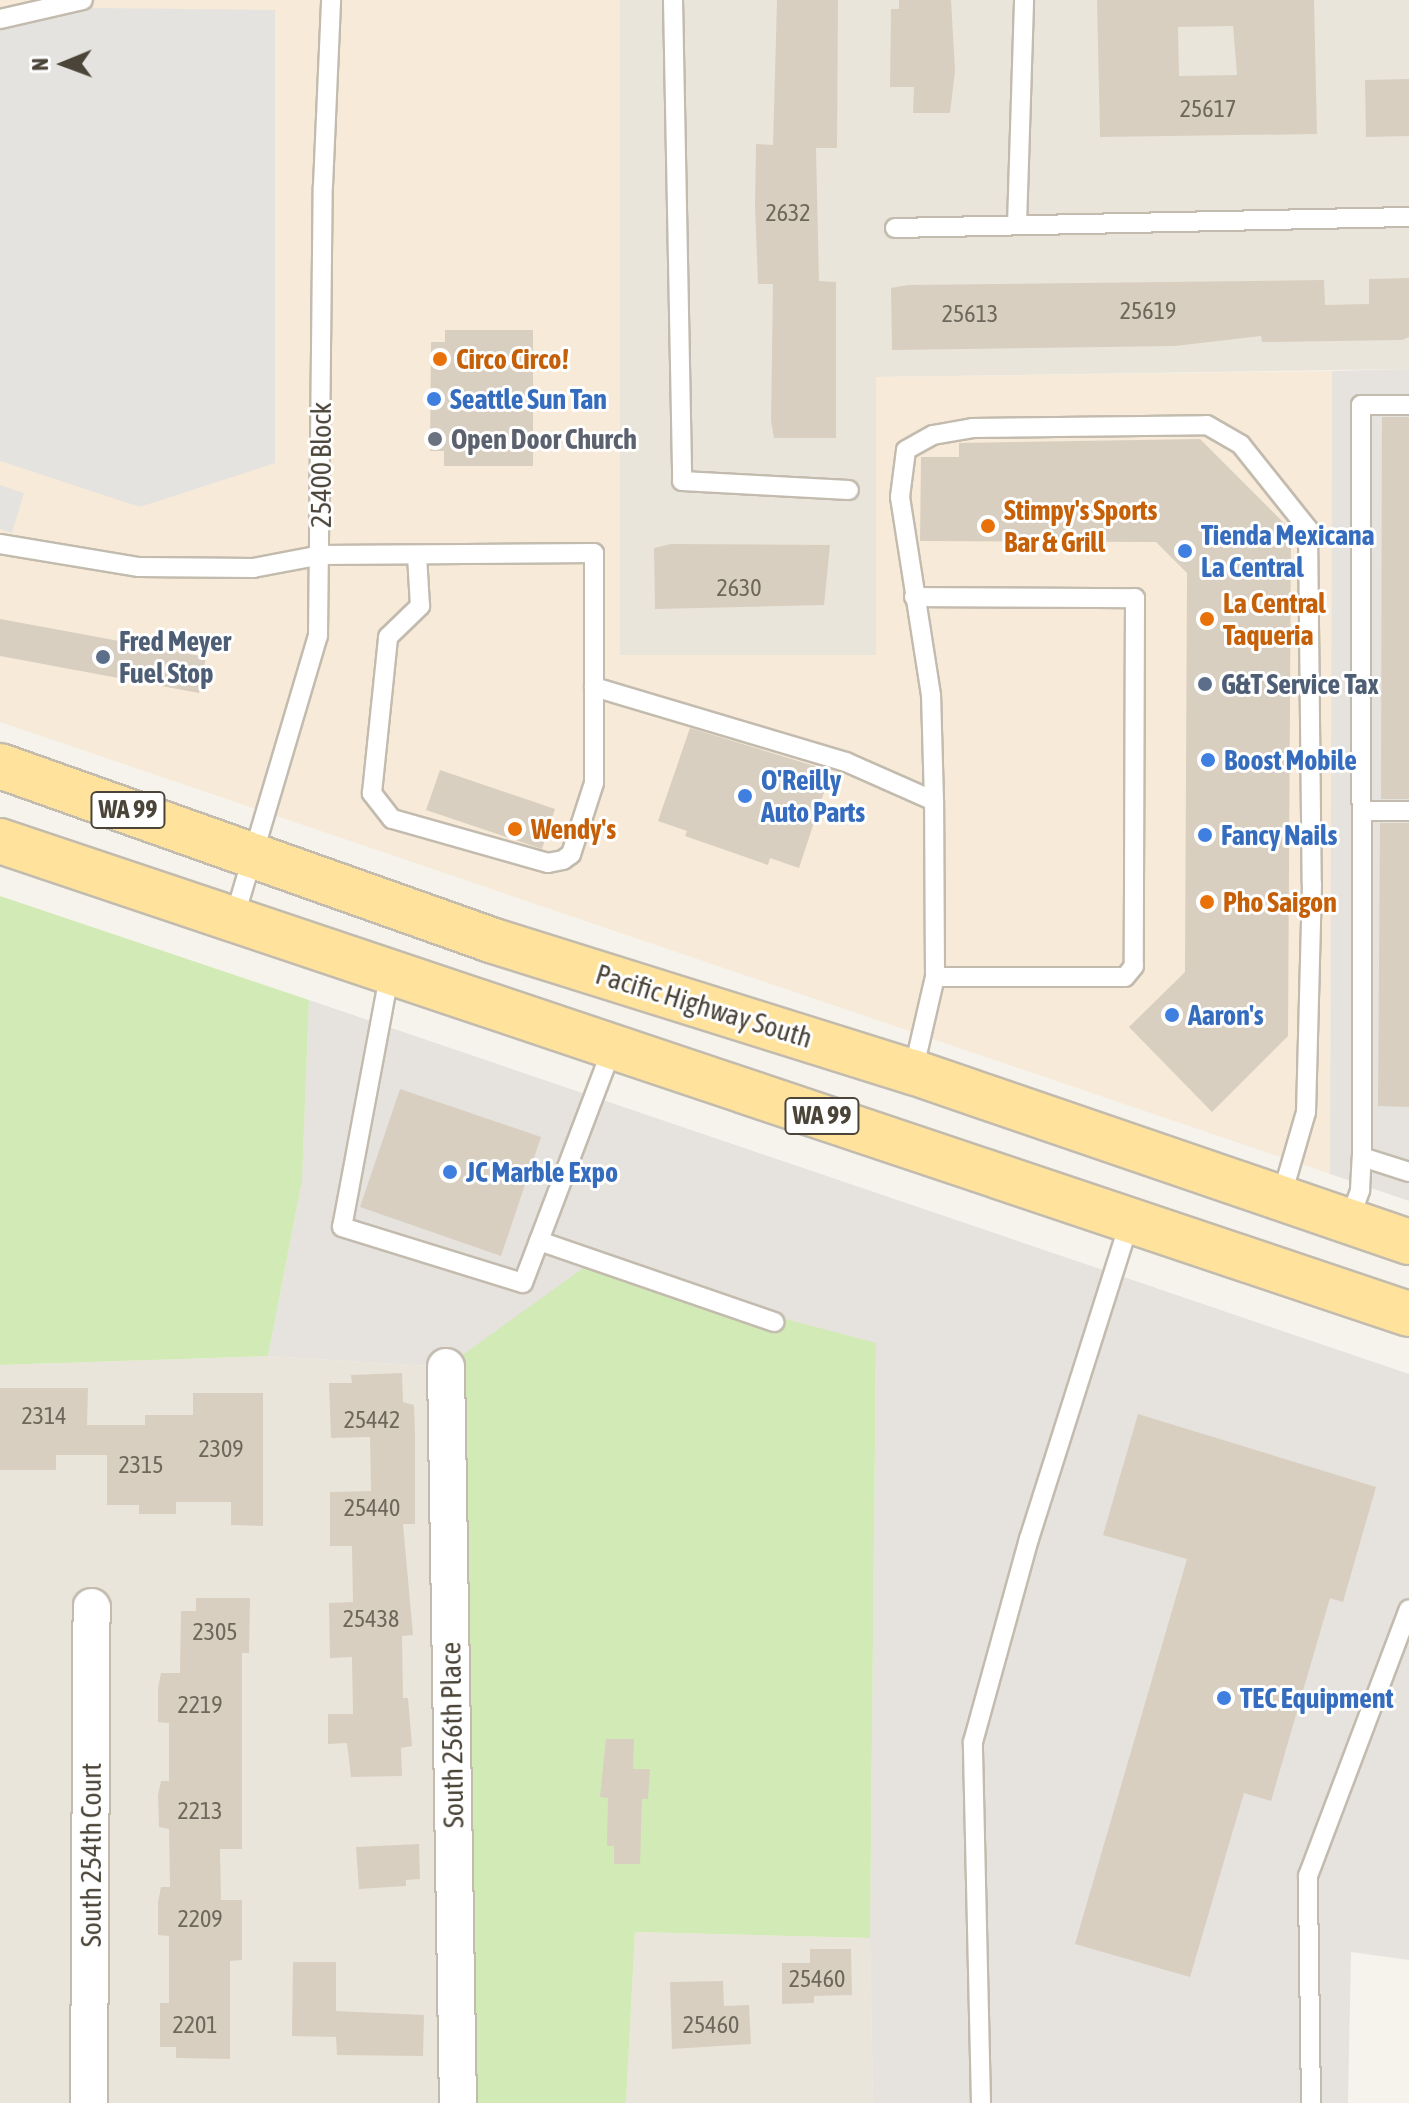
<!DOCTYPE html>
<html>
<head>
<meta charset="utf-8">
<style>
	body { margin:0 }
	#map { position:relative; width:1409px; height:2103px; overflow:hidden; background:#f6f3ec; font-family:"Asap Condensed",sans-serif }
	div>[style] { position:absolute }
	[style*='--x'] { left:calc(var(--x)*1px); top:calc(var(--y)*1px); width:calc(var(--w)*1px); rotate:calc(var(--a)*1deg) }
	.residential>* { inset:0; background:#eae5da }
	.commercial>* { inset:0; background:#f7ead8 }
	.industrial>* { inset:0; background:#e6e2dd }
	.green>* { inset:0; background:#d2eab5 }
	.parking>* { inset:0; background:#e5e3e0 }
	.building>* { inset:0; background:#d8cfc1 }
	.roads { filter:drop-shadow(2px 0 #c2bbae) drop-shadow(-2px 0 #c2bbae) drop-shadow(0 2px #c2bbae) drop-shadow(0 -2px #c2bbae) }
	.lane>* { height:18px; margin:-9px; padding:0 9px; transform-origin:9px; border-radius:9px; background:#fff }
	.street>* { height:36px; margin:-18px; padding:0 18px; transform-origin:18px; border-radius:18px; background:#fff }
	.primary>* { height:44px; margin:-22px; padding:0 22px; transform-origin:22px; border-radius:22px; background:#ffe39c }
	.dots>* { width:22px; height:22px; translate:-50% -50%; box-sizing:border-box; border:4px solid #fff; border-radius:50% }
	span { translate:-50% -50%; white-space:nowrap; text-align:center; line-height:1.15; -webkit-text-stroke:6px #fff; paint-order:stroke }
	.number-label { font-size:24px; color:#6e675b }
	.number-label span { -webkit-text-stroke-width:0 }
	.shield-label span { padding:2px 6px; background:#fff; border:2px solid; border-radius:6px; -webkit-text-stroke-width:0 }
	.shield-label { font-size:26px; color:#4b4439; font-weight:700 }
	.food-label { font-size:28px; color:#c56008; font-weight:700 }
	.left { translate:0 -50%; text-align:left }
	.shop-label { font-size:28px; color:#366cbe; font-weight:700 }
	.worship-label { font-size:28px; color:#5b616d; font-weight:700 }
	.street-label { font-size:28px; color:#4b4439 }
	.service-label { font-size:28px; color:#4e5e75; font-weight:700 }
	.north { position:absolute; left:24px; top:24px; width:80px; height:80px; -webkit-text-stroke:6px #fff; paint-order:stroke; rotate:269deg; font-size:22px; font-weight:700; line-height:32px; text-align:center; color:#4b4439 }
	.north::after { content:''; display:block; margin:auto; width:28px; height:36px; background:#4b4439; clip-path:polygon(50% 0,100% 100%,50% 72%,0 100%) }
</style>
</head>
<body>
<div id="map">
	<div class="residential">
		<div style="clip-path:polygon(620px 0,1409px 0,1409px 369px,877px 377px,876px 655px,620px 655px)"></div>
		<div style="clip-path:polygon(268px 1356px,446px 1367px,458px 2103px,0 2103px,0 1365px)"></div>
		<div style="clip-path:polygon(635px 1932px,870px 1938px,873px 2103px,626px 2103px)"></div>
	</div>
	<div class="commercial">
		<div style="clip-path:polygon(0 0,620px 0,620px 655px,876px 655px,876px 377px,1332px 371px,1330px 1174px,0 722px)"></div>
	</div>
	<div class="industrial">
		<div style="clip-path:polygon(1409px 369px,1409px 1201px,1330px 1174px,1332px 371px)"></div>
		<div style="clip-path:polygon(309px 1000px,1409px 1374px,1409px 1960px,1351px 1952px,1348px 2103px,873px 2103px,870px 1938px,876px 1343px,446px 1367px,268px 1356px,302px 1181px)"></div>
	</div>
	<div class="green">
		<div style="clip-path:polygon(0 896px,309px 1000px,302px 1181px,268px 1356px,0 1365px)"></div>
		<div style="clip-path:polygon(586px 1266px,876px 1343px,870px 1938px,635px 1932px,626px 2103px,458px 2103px,446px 1367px)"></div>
	</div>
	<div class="parking">
		<div style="clip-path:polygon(0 7px,275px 10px,275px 463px,140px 507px,0 461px)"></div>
		<div style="clip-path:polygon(0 485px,24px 493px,12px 533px,0 529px)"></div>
	</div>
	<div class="building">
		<div style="clip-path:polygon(777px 0,838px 0,837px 148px,816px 148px,819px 281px,836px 282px,836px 438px,774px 438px,771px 421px,773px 284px,758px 284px,755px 206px,756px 144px,773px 145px)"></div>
		<div style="clip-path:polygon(899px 0,951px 0,955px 71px,950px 113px,913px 113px,914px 87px,890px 87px,891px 9px,899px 9px)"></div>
		<div style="clip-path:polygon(evenodd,1097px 0,1314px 0,1317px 134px,1100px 137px,1097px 0,1233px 26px,1237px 75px,1179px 76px,1178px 27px,1233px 26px)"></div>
		<div style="clip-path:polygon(1409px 79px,1409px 136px,1366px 137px,1365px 80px)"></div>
		<div style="clip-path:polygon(1409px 278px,1409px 337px,1402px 340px,1262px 342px,1261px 336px,1175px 346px,892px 350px,891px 288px,908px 285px,1324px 280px,1325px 305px,1369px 304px,1369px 279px)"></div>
		<div style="clip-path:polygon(445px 330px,533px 330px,533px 466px,444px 466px,444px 451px,430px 451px,431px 342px,445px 342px)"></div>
		<div style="clip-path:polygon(1382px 417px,1409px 417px,1409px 799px,1381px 799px)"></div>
		<div style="clip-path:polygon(1200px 439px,1291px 530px,1288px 1036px,1212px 1112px,1129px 1027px,1185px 972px,1187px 573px,1156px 542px,920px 541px,921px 457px,959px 457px,959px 443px)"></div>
		<div style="clip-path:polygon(671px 544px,830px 545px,824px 605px,655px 609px,654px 548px)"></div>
		<div style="clip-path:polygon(0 619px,206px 657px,199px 693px,0 656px)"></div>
		<div style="clip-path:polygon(690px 728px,831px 771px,799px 868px,770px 858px,768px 865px,685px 836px,687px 831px,658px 821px)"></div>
		<div style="clip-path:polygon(440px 770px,555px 809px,542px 849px,426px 810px)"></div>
		<div style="clip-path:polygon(1380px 823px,1409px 823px,1409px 1107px,1378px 1106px)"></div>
		<div style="clip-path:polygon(400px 1089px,541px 1137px,501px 1256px,360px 1207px)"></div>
		<div style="clip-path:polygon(402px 1373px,403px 1402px,414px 1405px,415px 1435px,415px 1524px,403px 1524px,413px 1635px,402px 1636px,403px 1698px,408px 1698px,412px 1746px,401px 1748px,402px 1776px,351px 1777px,347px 1743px,328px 1744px,328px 1714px,353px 1714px,352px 1657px,330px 1658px,329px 1603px,353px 1602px,352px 1546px,330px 1546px,330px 1492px,371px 1491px,370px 1437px,331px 1438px,329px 1383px,352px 1383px,351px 1375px)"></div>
		<div style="clip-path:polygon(0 1388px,88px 1388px,87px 1425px,145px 1425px,145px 1415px,193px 1415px,193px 1393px,263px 1393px,263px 1526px,231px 1525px,231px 1502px,176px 1502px,176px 1514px,139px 1514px,139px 1505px,107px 1505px,107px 1455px,56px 1455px,56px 1470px,0 1470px)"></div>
		<div style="clip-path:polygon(1138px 1414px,1376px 1487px,1343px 1602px,1330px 1598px,1271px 1801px,1244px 1793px,1190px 1977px,1075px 1944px,1187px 1559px,1103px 1535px)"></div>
		<div style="clip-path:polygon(196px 1598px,250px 1598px,249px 1653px,242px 1653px,242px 1849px,220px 1849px,221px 1900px,242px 1900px,242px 1960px,230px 1961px,230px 2059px,176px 2058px,176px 2047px,160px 2047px,160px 2003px,169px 2003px,169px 1936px,158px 1935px,158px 1902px,161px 1887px,170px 1887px,169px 1829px,159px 1827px,158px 1795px,161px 1781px,169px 1781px,169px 1723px,158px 1722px,158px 1688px,161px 1673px,180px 1673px,181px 1611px,196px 1611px)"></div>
		<div style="clip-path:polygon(606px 1739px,634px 1739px,633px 1769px,650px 1769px,648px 1799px,642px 1799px,640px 1864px,614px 1864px,614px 1846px,607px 1846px,608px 1798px,600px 1797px)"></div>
		<div style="clip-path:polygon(419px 1844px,420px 1879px,406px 1880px,406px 1886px,359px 1889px,356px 1847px)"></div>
		<div style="clip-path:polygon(810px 1949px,851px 1949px,852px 1995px,814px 1996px,814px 2003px,782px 2004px,782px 1963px,810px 1963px)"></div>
		<div style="clip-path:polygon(293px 1962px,336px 1962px,336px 2011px,424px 2015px,423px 2056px,337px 2055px,336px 2037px,292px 2036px)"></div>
		<div style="clip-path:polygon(723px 1981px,724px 2006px,749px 2005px,751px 2044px,672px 2049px,670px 1982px)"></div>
	</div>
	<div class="roads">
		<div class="lane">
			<div style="--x:673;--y:0;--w:481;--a:88.9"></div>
			<div style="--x:682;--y:481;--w:167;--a:3.1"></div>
			<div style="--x:0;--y:19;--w:85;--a:-12.9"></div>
			<div style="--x:1017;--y:225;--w:225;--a:-88.2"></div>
			<div style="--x:895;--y:228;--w:514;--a:-1.23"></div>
			<div style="--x:0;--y:544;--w:141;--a:9.4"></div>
			<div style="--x:139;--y:567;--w:114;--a:0.5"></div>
			<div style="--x:253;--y:568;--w:69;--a:-10.8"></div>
			<div style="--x:321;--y:555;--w:273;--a:-0.4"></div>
			<div style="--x:594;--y:553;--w:230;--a:90"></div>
			<div style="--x:594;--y:783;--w:75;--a:107.9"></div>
			<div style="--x:571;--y:854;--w:10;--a:143"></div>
			<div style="--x:563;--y:860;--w:15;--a:169"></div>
			<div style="--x:548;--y:863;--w:162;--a:-164.2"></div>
			<div style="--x:392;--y:819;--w:33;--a:-128"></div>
			<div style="--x:372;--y:793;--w:157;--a:-84.1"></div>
			<div style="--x:388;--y:637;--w:45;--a:-44.1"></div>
			<div style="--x:420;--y:606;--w:51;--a:-93.4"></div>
			<div style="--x:914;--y:597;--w:221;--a:0.3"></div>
			<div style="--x:1135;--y:598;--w:368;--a:90.2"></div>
			<div style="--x:1134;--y:966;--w:14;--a:129"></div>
			<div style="--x:1125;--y:977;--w:190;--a:180"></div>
			<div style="--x:594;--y:687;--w:263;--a:16.6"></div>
			<div style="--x:846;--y:762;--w:96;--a:23.9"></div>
			<div style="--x:1362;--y:811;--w:47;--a:0"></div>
			<div style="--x:234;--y:919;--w:295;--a:-73.5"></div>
			<div style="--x:318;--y:636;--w:450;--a:-89.4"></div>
			<div style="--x:323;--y:186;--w:186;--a:-87.5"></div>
			<div style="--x:390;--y:971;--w:260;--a:100.6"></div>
			<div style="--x:342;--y:1227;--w:189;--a:17.2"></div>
			<div style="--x:523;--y:1283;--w:254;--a:-69.2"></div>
			<div style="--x:913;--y:1072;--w:98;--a:-77"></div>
			<div style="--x:935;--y:977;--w:176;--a:-90.3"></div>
			<div style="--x:934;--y:801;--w:106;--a:-91.6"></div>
			<div style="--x:931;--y:695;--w:200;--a:-98.9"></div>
			<div style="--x:900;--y:497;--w:47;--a:-82.7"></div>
			<div style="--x:906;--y:450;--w:31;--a:-29"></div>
			<div style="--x:933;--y:435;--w:40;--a:-10"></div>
			<div style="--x:972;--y:428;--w:235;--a:-0.7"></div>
			<div style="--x:1207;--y:425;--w:39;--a:30"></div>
			<div style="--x:1241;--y:445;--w:107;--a:51.4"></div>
			<div style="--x:1308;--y:529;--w:355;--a:89.4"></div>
			<div style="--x:1312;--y:884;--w:228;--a:91.5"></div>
			<div style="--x:1306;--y:1112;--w:90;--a:106.2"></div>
			<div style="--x:1362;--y:1157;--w:49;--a:17.7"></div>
			<div style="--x:1349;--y:1221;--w:33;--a:-70"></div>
			<div style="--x:1360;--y:1190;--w:33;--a:-87"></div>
			<div style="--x:1362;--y:1157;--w:752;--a:-90.08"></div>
			<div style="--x:1361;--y:405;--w:48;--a:0"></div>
			<div style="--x:539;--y:1241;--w:249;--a:19"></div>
			<div style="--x:981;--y:2103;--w:361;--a:-91.3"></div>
			<div style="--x:973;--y:1742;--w:211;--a:-74.6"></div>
			<div style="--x:1029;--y:1539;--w:335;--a:-72.4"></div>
			<div style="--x:1311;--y:2103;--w:227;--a:-90.8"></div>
			<div style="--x:1308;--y:1876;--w:285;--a:-69.3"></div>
		</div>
		<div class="street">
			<div style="--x:446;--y:1367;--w:736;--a:89.07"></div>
			<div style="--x:89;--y:2103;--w:496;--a:-89.7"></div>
		</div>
		<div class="primary">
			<div style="--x:0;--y:766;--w:521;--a:19.51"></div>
			<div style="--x:491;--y:940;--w:442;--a:17.4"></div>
			<div style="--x:913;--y:1072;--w:524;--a:18.92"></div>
			<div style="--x:0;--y:841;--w:1486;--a:18.56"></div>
		</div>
	</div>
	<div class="dots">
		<div style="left:440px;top:359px;background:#e8710a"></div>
		<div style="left:434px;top:399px;background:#3f7fe0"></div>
		<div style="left:435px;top:439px;background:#6b7280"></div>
		<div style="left:988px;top:526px;background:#e8710a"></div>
		<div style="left:1185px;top:551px;background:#3f7fe0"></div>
		<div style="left:1207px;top:619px;background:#e8710a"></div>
		<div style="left:103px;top:657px;background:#5c6f8a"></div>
		<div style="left:1205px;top:684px;background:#5c6f8a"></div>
		<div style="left:1208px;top:760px;background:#3f7fe0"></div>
		<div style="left:745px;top:796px;background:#3f7fe0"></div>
		<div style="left:515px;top:829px;background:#e8710a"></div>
		<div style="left:1205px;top:835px;background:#3f7fe0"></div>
		<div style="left:1207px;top:902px;background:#e8710a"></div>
		<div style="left:1172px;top:1015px;background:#3f7fe0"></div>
		<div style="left:450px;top:1172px;background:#3f7fe0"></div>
		<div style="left:1224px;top:1698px;background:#3f7fe0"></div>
	</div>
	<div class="number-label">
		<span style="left:1208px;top:109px">25617</span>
		<span style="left:788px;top:213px">2632</span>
		<span style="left:1148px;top:311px">25619</span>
		<span style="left:970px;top:314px">25613</span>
		<span style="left:739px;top:588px">2630</span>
		<span style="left:44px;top:1416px">2314</span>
		<span style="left:372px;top:1420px">25442</span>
		<span style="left:221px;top:1449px">2309</span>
		<span style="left:141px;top:1465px">2315</span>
		<span style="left:372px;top:1508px">25440</span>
		<span style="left:371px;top:1619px">25438</span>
		<span style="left:215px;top:1632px">2305</span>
		<span style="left:200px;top:1705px">2219</span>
		<span style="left:200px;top:1811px">2213</span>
		<span style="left:200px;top:1919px">2209</span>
		<span style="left:817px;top:1979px">25460</span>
		<span style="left:195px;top:2025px">2201</span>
		<span style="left:711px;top:2025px">25460</span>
	</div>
	<div class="shield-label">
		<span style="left:128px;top:810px">WA 99</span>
		<span style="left:822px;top:1116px">WA 99</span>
	</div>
	<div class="food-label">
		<span class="left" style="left:456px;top:359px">Circo Circo!</span>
		<span class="left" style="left:1004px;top:526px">Stimpy's Sports<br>Bar &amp; Grill</span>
		<span class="left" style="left:1223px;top:619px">La Central<br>Taqueria</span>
		<span class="left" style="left:531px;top:829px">Wendy's</span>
		<span class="left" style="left:1223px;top:902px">Pho Saigon</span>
	</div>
	<div class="shop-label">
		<span class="left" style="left:450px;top:399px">Seattle Sun Tan</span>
		<span class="left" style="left:1201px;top:551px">Tienda Mexicana<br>La Central</span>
		<span class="left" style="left:1224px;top:760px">Boost Mobile</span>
		<span class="left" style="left:761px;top:796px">O'Reilly<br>Auto Parts</span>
		<span class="left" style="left:1221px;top:835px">Fancy Nails</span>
		<span class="left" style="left:1188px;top:1015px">Aaron's</span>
		<span class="left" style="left:466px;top:1172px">JC Marble Expo</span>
		<span class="left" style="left:1240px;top:1698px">TEC Equipment</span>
	</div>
	<div class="worship-label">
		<span class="left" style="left:451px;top:439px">Open Door Church</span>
	</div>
	<div class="street-label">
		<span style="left:321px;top:465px;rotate:-90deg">25400 Block</span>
		<span style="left:704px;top:1006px;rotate:17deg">Pacific Highway South</span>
		<span style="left:452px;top:1735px;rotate:-91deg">South 256th Place</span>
		<span style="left:91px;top:1855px;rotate:-90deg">South 254th Court</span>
	</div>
	<div class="service-label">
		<span class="left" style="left:119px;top:657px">Fred Meyer<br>Fuel Stop</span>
		<span class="left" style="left:1221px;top:684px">G&amp;T Service Tax</span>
	</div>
	<div class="north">N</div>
</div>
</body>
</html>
